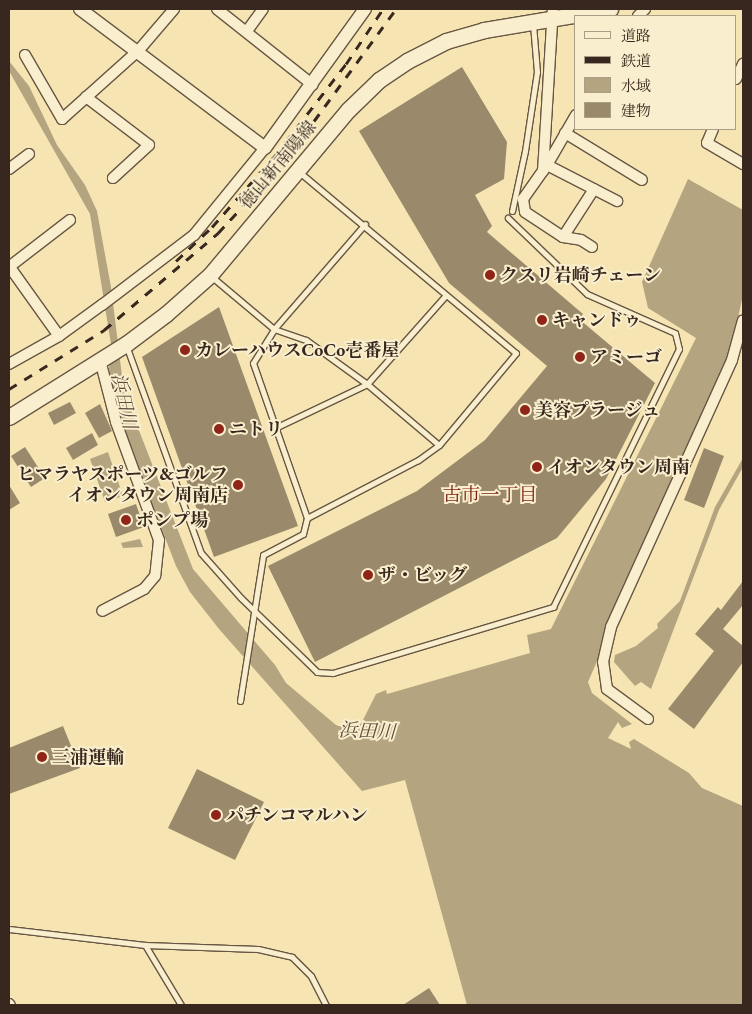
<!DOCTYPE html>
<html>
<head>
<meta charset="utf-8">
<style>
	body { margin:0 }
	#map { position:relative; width:752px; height:1014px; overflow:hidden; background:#f6e5b2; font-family:"EB Garamond","Noto Serif JP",serif }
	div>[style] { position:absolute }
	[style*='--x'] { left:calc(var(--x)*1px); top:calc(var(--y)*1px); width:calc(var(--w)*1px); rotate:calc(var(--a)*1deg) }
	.water>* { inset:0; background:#b5a480 }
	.building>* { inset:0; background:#9a8a6b }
	.roads { filter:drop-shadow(1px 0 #675643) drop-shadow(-1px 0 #675643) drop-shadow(0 1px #675643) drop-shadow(0 -1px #675643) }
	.service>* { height:5px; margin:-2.5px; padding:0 2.5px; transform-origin:2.5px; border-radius:2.5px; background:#f9eecd }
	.minor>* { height:10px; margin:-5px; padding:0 5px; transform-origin:5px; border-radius:5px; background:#f9eecd }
	.tertiary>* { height:12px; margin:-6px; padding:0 6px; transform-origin:6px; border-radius:6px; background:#f9eecd }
	.secondary>* { height:15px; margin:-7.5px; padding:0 7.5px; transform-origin:7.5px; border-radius:7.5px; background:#f9eecd }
	.rail>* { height:3px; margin-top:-1.5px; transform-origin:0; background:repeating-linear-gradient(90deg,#37271e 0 9px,transparent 0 18px) }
	.dots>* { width:14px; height:14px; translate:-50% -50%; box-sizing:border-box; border:2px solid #f9eecd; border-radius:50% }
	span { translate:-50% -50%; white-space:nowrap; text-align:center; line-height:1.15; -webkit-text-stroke:4px #f9eecd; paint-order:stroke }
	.street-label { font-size:18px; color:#37271e }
	.poi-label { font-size:18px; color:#37271e; font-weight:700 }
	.left { translate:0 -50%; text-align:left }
	.right { translate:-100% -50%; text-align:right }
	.water-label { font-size:19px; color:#5d4c3b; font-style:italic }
	.neighbourhood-label { font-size:19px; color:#7a1f14 }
	.frame { position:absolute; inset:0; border:10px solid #37271e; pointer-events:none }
	.legend { position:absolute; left:574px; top:15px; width:162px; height:115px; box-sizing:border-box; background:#f9eecd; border:1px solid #ab9e87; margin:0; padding:6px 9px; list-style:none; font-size:15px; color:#37271e }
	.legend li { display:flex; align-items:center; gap:10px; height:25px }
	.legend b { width:25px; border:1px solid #ab9e87 }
</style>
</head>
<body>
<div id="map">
	<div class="water">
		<div style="clip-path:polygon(9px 61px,29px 86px,57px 145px,85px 185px,97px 211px,111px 287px,124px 392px,193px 569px,275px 665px,286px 683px,336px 725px,348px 729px,358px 727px,363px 720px,376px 694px,386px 690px,387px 694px,530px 653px,527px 635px,551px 629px,696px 338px,648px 308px,642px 282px,688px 179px,743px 210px,743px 295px,729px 359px,588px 682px,592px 693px,632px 724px,622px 728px,618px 722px,608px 738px,631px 749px,629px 742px,634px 739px,689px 773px,702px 788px,743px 806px,743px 1005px,467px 1005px,405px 780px,362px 791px,219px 629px,190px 592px,176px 566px,120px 421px,109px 369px,111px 344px,90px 214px,9px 71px)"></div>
		<div style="clip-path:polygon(108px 452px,123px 496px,105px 502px,90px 459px)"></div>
		<div style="clip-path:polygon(743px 458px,743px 467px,719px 510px,651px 689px,641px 682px,635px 686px,614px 662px,615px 655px,636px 646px,658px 628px,657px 624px,680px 601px,715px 507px)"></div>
		<div style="clip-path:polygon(140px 539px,143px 547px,123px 548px,121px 543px)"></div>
	</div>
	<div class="building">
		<div style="clip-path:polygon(462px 67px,507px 142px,504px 179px,475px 195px,492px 226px,487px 232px,583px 314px,579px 319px,655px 383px,606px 479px,557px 538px,315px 662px,268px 566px,417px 491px,485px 440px,547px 366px,449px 283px,359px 131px)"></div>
		<div style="clip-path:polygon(219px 307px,298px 526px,214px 557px,142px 357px)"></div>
		<div style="clip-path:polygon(70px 402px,76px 413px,54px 425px,48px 413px)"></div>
		<div style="clip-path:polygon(100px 404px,112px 431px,99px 438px,85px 413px)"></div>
		<div style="clip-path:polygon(92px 433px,98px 445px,73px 460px,66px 448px)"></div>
		<div style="clip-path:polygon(25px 447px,45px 478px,31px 487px,11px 456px)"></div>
		<div style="clip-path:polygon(704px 448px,724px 456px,704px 508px,684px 500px)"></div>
		<div style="clip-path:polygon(9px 485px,20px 503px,9px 510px)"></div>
		<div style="clip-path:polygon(136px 504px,144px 527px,116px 537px,108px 514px)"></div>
		<div style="clip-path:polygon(743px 581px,743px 605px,723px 629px,743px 646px,743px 662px,694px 729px,668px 709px,714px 651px,695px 634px,718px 607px,721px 610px)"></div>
		<div style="clip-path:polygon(63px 726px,80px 768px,9px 794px,9px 748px)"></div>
		<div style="clip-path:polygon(197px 769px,264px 802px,235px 860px,168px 828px)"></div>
		<div style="clip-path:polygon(429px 988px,440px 1005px,403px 1005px)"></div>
	</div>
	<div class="roads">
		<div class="service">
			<div style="--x:298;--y:171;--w:284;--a:39.9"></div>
			<div style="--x:516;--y:353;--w:120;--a:129.9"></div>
			<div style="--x:439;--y:445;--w:26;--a:144"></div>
			<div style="--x:418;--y:460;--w:125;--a:152.4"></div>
			<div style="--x:512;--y:211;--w:61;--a:-77.8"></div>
			<div style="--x:525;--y:151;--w:80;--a:-81.4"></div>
			<div style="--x:537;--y:72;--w:48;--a:-94.8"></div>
			<div style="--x:212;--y:277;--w:81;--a:40"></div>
			<div style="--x:274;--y:329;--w:34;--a:19"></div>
			<div style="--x:306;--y:340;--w:75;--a:35.8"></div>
			<div style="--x:367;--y:384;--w:94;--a:40.3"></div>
			<div style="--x:126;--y:345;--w:221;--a:70.2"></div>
			<div style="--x:201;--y:553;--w:60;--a:48.4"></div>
			<div style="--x:241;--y:598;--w:106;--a:44.2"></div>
			<div style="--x:317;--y:672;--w:16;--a:4"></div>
			<div style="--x:333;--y:673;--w:230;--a:-16.7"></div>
			<div style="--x:553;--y:607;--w:287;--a:-64"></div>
			<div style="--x:679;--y:349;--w:16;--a:-104"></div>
			<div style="--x:675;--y:333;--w:96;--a:-156.1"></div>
			<div style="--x:587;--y:294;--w:110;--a:-136.1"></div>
			<div style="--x:277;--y:427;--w:100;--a:-25.5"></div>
			<div style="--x:367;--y:384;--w:118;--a:-48.4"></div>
			<div style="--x:240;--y:701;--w:148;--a:-81"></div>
			<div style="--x:263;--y:555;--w:45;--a:-27.7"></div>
			<div style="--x:303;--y:534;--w:16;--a:-76"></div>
			<div style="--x:307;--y:518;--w:164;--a:-109.2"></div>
			<div style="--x:253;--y:363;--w:40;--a:-58"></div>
			<div style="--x:274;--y:329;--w:139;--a:-49.1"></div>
			<div style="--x:9;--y:929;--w:137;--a:6.7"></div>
			<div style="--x:145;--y:945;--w:113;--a:2"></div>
			<div style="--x:258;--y:949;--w:35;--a:13"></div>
			<div style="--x:292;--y:957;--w:27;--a:45"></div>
			<div style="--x:311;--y:976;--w:33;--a:63"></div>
			<div style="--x:145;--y:945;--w:70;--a:59"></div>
		</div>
		<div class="minor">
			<div style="--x:217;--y:9;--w:122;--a:38.4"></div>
			<div style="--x:638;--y:16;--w:10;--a:-45"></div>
			<div style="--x:247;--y:31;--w:27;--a:-54"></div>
			<div style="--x:25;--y:55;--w:74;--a:60"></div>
			<div style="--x:62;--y:119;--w:103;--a:-41.9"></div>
			<div style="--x:139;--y:50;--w:54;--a:-49.5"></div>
			<div style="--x:736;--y:79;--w:17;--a:-65"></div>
			<div style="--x:86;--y:97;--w:79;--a:37.3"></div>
			<div style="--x:149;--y:145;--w:49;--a:137.5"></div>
			<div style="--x:576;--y:115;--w:58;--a:120.1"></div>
			<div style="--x:547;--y:165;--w:42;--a:125.2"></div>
			<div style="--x:523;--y:199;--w:13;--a:81"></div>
			<div style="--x:525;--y:212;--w:45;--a:33.3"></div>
			<div style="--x:563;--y:237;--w:18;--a:9"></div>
			<div style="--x:581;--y:240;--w:13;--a:32"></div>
			<div style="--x:713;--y:129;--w:15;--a:113"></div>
			<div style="--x:707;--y:143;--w:42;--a:30.3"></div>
			<div style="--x:565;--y:133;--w:90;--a:31.4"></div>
			<div style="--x:547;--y:165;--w:79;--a:27.2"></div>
			<div style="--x:9;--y:169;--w:25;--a:-37"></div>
			<div style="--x:543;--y:171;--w:162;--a:-86.5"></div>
			<div style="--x:563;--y:237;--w:57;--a:-57.1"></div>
			<div style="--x:9;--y:266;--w:86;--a:54.5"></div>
			<div style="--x:9;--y:267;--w:77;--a:-37.6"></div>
			<div style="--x:102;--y:305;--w:116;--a:-37.3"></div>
			<div style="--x:194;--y:235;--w:112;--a:-50.8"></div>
			<div style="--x:100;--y:360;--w:64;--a:75.5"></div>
			<div style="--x:116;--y:422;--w:126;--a:70"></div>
			<div style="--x:159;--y:540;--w:36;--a:96"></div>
			<div style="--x:155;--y:576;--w:17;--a:130"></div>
			<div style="--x:144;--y:589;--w:47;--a:152.4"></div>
			<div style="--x:9;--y:364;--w:57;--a:-29.2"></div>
			<div style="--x:59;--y:336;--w:54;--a:-36"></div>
			<div style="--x:648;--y:719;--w:51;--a:-143.8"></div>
			<div style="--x:607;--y:689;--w:27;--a:-98"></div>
			<div style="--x:603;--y:662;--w:36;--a:-77"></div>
			<div style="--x:611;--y:627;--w:293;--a:-65.6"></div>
			<div style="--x:732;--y:360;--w:41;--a:-74.6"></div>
			<div style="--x:9;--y:1004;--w:1;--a:45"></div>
		</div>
		<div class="tertiary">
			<div style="--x:80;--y:9;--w:231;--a:36.9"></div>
			<div style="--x:265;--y:148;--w:171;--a:-54.3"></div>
		</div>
		<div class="secondary">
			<div style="--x:9;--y:417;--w:138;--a:-32"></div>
			<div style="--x:126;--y:344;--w:50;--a:-36.9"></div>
			<div style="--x:166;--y:314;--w:59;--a:-41.6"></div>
			<div style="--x:210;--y:275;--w:215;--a:-50.1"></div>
			<div style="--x:348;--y:110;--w:43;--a:-44.1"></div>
			<div style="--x:379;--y:80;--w:34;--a:-34"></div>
			<div style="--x:407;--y:61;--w:44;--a:-27.1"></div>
			<div style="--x:446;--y:41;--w:40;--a:-16"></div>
			<div style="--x:484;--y:30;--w:128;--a:-9.5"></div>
		</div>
	</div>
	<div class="rail">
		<div style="--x:176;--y:261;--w:50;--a:-43.4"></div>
		<div style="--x:212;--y:227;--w:94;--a:-48.5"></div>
		<div style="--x:274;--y:157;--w:118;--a:-52.3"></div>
		<div style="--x:346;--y:64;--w:66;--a:-56.1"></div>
		<div style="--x:9;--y:389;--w:112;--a:-31.8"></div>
		<div style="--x:104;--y:330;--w:150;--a:-40.4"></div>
		<div style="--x:218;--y:233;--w:59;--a:-47.1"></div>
		<div style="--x:258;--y:190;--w:89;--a:-50.9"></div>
		<div style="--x:314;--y:121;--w:139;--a:-53.8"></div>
	</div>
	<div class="dots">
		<div style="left:490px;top:275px;background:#8f2418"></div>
		<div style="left:542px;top:320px;background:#8f2418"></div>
		<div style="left:185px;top:350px;background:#8f2418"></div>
		<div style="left:580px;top:357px;background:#8f2418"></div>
		<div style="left:525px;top:410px;background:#8f2418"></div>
		<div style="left:219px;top:429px;background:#8f2418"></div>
		<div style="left:537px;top:467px;background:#8f2418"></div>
		<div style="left:238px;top:485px;background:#8f2418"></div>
		<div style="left:126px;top:520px;background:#8f2418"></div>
		<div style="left:368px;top:575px;background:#8f2418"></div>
		<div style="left:42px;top:757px;background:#8f2418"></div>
		<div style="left:216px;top:815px;background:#8f2418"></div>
	</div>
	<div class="street-label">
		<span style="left:278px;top:165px;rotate:-50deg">徳山新南陽線</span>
	</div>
	<div class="poi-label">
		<span class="left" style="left:500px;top:275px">クスリ岩崎チェーン</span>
		<span class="left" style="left:552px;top:320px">キャンドゥ</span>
		<span class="left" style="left:195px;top:350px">カレーハウスCoCo壱番屋</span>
		<span class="left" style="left:590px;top:357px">アミーゴ</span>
		<span class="left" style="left:535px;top:410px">美容プラージュ</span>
		<span class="left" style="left:229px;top:429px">ニトリ</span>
		<span class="left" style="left:547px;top:467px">イオンタウン周南</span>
		<span class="right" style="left:228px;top:485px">ヒマラヤスポーツ&amp;ゴルフ<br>イオンタウン周南店</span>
		<span class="left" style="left:136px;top:520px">ポンプ場</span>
		<span class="left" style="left:378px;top:575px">ザ・ビッグ</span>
		<span class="left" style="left:52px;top:757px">三浦運輸</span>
		<span class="left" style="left:226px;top:815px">パチンコマルハン</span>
	</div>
	<div class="water-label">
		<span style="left:124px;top:401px;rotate:77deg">浜田川</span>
		<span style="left:367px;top:731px;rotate:2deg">浜田川</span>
	</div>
	<div class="neighbourhood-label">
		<span style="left:490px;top:495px">古市一丁目</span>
	</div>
	<div class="frame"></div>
	<ul class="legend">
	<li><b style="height:6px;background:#f9eecd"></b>道路</li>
	<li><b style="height:6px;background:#37271e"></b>鉄道</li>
	<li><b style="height:14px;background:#b5a480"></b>水域</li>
	<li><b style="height:14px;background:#9a8a6b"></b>建物</li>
	</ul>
</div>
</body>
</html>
